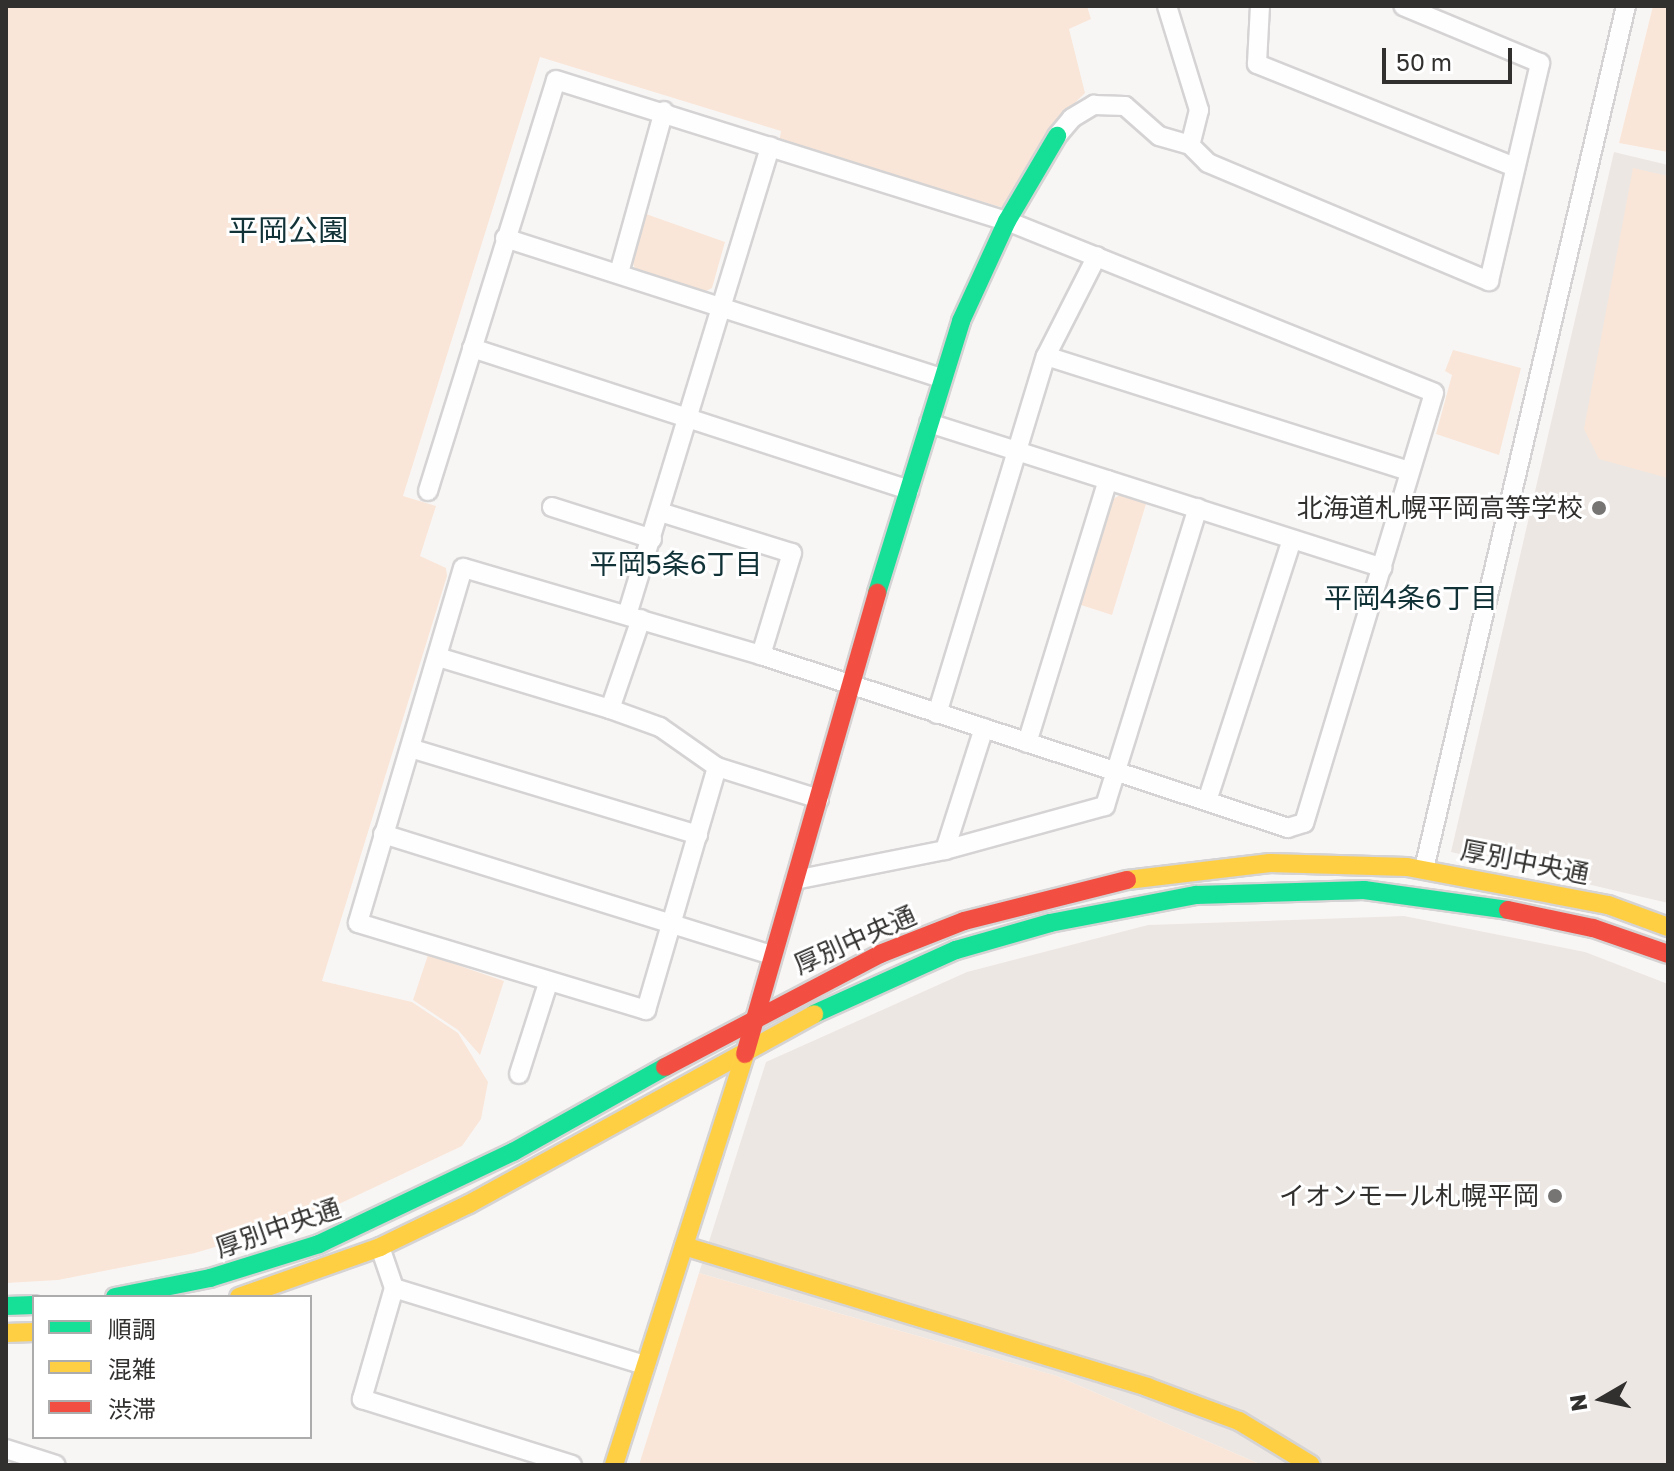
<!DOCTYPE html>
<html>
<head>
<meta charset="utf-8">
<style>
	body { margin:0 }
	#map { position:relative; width:1674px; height:1471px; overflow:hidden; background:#f8f6f5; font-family:"Golos Text","Noto Sans JP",sans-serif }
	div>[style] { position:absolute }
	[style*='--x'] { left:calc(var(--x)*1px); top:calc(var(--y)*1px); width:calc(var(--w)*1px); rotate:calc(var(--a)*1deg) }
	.built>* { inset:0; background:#ede7e3 }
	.green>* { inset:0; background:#f9e6d8 }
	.roads { filter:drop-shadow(2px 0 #d5d3d3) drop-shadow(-2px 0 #d5d3d3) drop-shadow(0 2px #d5d3d3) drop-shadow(0 -2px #d5d3d3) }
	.street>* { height:18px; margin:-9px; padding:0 9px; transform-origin:9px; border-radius:9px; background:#fefefe }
	.fast>* { height:18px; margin:-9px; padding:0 9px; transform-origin:9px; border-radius:9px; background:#16e098 }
	.slow>* { height:18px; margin:-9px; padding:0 9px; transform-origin:9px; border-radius:9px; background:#ffcf43 }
	.jam>* { height:18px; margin:-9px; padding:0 9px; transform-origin:9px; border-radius:9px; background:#f24e42 }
	.dots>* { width:22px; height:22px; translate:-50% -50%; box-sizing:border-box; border:4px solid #fff; border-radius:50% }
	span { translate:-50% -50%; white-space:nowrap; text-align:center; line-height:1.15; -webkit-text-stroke:6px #fff; paint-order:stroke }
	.poi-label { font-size:26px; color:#31302f }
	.right { translate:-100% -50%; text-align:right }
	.street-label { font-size:26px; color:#31302f }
	.neighbourhood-label { font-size:28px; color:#113338 }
	.quarter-label { font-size:30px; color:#113338 }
	.frame { position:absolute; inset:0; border:8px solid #31302f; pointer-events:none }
	.legend { position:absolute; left:32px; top:1295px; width:280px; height:144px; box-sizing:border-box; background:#fff; border:2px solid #adacac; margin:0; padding:10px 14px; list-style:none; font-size:24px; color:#31302f }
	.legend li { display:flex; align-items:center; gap:16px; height:40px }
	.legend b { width:40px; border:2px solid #adacac }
	.north { position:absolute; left:1562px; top:1359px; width:80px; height:80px; -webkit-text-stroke:6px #fff; paint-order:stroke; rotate:261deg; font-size:22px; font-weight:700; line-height:32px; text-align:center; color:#31302f }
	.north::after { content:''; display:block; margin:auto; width:28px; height:36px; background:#31302f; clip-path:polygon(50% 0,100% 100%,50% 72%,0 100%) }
	.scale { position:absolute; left:1382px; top:48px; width:130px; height:36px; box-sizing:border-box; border:4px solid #31302f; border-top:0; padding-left:10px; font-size:24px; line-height:28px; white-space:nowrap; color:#31302f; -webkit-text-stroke:6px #fff; paint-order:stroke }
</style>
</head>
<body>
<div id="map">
	<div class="built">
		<div style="clip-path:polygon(1614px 152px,1668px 165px,1668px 903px,1451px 852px)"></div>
		<div style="clip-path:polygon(1404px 916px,1585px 952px,1668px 984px,1668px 1465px,1262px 1465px,1057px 1376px,699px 1273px,766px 1062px,967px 972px,1148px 925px)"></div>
	</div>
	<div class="green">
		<div style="clip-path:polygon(6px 6px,1087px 6px,1091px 19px,1069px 29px,1085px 93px,1052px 125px,1004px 208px,779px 143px,781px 131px,540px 57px,403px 496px,436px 506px,420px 556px,446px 568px,447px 576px,322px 981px,412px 1002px,458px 1033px,488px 1082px,481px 1119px,462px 1146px,305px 1220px,195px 1253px,58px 1280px,6px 1283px)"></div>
		<div style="clip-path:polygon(1653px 6px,1668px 6px,1668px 152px,1619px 143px)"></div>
		<div style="clip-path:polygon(1633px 168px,1668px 176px,1668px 478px,1599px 459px,1584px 429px)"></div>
		<div style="clip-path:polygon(646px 214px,725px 242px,712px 288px,706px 291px,635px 269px,632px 261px)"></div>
		<div style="clip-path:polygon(1453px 350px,1521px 368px,1499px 455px,1436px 434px,1452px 375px,1445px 371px)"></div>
		<div style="clip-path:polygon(1120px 495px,1146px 504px,1112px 615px,1081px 605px,1113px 499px)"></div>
		<div style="clip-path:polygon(428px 955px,504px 981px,480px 1055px,458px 1030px,413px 1000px)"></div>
		<div style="clip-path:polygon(699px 1273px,1057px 1376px,1262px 1465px,639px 1465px)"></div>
	</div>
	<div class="roads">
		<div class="street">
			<div style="--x:1167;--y:6;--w:109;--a:72.9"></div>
			<div style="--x:1199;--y:110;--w:36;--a:104"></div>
			<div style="--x:1260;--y:6;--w:58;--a:93"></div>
			<div style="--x:1257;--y:64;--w:277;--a:21.8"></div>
			<div style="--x:1057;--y:136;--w:23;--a:-50"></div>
			<div style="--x:1072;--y:118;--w:26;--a:-31"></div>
			<div style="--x:1094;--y:105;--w:31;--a:2"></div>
			<div style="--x:1125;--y:106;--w:45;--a:41.4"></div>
			<div style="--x:1159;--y:136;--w:32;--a:16"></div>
			<div style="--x:1190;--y:145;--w:25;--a:45"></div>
			<div style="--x:1208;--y:163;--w:305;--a:22.8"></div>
			<div style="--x:1489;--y:281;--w:224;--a:-76.8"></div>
			<div style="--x:1540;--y:63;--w:148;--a:-157.4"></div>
			<div style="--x:505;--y:238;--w:460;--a:17.8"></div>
			<div style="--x:619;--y:273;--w:168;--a:-74.5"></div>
			<div style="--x:472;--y:348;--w:460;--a:18"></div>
			<div style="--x:1046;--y:356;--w:381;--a:17.6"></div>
			<div style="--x:929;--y:423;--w:476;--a:17.7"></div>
			<div style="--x:428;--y:491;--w:430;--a:-72.7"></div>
			<div style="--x:556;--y:80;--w:473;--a:17.4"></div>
			<div style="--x:1007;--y:221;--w:460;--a:21.9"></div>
			<div style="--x:1434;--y:393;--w:449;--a:106.8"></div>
			<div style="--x:1304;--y:823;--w:17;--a:163"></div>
			<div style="--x:1288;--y:828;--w:555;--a:-161.83"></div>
			<div style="--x:761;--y:655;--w:310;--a:-163.7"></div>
			<div style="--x:463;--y:568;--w:370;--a:106.5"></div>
			<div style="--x:358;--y:923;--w:301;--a:16.8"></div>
			<div style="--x:646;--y:1010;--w:253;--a:-73.7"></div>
			<div style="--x:552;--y:507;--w:105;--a:17.7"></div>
			<div style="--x:660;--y:512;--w:138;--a:17.3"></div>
			<div style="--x:792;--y:553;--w:107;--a:106.9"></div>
			<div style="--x:627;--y:615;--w:490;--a:-73"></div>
			<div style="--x:438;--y:657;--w:180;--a:16.8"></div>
			<div style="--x:610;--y:709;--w:53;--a:19.8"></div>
			<div style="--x:660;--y:727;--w:70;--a:35.1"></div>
			<div style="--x:717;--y:767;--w:107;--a:17.4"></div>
			<div style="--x:610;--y:709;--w:95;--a:-71"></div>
			<div style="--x:937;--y:714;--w:374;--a:-73.1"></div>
			<div style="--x:1046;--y:356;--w:112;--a:-63"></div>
			<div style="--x:1027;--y:743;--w:275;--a:-72.9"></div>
			<div style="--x:410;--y:748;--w:301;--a:16.8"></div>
			<div style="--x:1207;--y:801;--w:274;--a:-72"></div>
			<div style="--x:383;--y:834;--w:406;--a:17.3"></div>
			<div style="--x:945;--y:850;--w:128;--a:-72.3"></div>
			<div style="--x:1424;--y:869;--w:886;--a:-76.83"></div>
			<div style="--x:795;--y:880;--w:153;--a:-11.3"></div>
			<div style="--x:945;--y:850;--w:166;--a:-15.4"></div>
			<div style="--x:1105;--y:806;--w:312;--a:-72.7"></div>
			<div style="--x:519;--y:1074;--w:96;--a:-72.3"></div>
			<div style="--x:380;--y:1247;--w:43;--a:71.1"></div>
			<div style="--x:394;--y:1288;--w:116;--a:106.1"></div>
			<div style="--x:362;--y:1399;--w:220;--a:17.4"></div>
			<div style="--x:394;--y:1288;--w:262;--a:17.1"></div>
			<div style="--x:6;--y:1449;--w:52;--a:17.7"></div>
		</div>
		<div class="fast">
			<div style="--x:877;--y:593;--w:285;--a:-72.8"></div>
			<div style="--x:961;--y:321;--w:110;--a:-65.3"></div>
			<div style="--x:1007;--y:221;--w:99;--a:-59.5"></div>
			<div style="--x:814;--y:1014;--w:156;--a:-24.3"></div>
			<div style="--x:956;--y:950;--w:98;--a:-16"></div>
			<div style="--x:1050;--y:923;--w:149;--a:-10.9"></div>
			<div style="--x:1196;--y:895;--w:168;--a:-1.7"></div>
			<div style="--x:1364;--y:890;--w:145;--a:7.9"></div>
			<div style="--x:115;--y:1297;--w:97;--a:-11.3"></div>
			<div style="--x:210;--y:1278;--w:114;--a:-17.3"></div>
			<div style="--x:319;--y:1244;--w:215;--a:-25.4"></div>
			<div style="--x:513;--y:1152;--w:174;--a:-29.2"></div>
			<div style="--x:6;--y:1306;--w:28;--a:-2"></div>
		</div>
		<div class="slow">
			<div style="--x:1127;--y:880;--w:144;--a:-6.8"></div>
			<div style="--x:1270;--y:863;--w:137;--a:1.7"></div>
			<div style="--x:1407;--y:867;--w:205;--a:10.7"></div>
			<div style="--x:1608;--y:905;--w:64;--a:20.1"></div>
			<div style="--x:684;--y:1246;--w:484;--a:16.9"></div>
			<div style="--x:1147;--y:1387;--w:98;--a:20.3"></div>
			<div style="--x:1239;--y:1421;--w:84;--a:31.4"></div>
			<div style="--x:239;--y:1297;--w:150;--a:-19.5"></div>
			<div style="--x:380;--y:1247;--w:99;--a:-25.8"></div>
			<div style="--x:469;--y:1204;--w:394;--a:-28.8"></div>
			<div style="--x:6;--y:1333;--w:28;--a:-2"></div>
			<div style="--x:614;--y:1465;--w:431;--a:-72.3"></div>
		</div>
		<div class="jam">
			<div style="--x:1508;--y:910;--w:87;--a:12"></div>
			<div style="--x:1593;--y:928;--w:79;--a:19.1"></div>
			<div style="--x:745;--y:1054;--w:480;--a:-74"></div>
			<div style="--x:665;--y:1067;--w:243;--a:-27.7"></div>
			<div style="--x:880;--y:954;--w:90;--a:-21.4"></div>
			<div style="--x:964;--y:921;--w:168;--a:-14.1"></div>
		</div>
	</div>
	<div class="dots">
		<div style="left:1599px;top:508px;background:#777574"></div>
		<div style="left:1555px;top:1196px;background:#777574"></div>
	</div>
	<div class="poi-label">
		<span class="right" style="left:1583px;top:508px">北海道札幌平岡高等学校</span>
		<span class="right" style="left:1539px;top:1196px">イオンモール札幌平岡</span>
	</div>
	<div class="street-label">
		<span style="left:1525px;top:862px;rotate:11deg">厚別中央通</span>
		<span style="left:855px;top:940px;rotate:-24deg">厚別中央通</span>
		<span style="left:278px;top:1228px;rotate:-19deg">厚別中央通</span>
	</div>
	<div class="neighbourhood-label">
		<span style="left:676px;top:564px">平岡5条6丁目</span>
		<span style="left:1411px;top:598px">平岡4条6丁目</span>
	</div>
	<div class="quarter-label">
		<span style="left:288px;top:230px">平岡公園</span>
	</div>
	<div class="frame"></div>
	<ul class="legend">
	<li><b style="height:10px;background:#16e098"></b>順調</li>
	<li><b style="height:10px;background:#ffcf43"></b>混雑</li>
	<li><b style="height:10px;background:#f24e42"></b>渋滞</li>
	</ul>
	<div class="north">N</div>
	<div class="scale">50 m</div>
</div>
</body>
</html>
